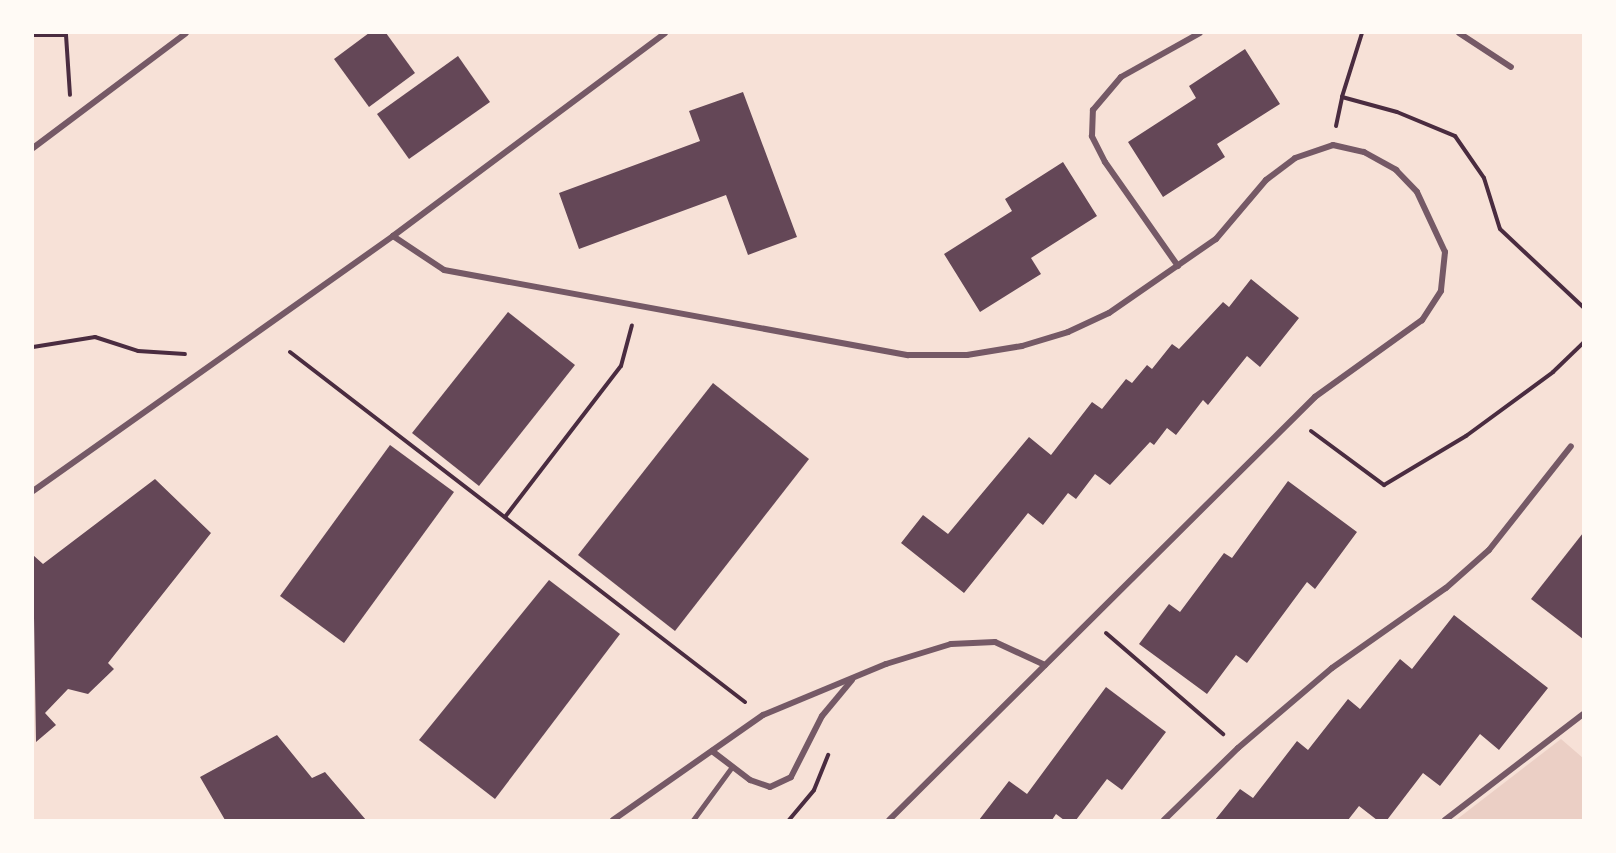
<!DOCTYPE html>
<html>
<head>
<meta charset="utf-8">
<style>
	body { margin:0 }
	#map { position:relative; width:1616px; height:853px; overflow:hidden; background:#f7e1d7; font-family:"IBM Plex Sans",sans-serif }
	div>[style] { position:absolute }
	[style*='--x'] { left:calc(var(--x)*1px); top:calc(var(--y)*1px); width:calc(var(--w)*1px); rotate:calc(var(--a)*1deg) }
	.green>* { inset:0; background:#ebcfc5 }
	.building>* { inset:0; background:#644757 }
	.path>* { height:4px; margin:-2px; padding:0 2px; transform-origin:2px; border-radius:2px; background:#4a2c40 }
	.service>* { height:4.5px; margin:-2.25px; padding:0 2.25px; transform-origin:2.25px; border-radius:2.25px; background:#755966 }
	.minor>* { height:6px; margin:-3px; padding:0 3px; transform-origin:3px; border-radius:3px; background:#755966 }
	span { translate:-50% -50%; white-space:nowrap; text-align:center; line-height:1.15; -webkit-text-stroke:6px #fffaf5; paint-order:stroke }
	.frame { position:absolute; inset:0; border:34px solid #fffaf5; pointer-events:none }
</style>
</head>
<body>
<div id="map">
	<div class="green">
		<div style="clip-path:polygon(1561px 739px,1583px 758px,1583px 820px,1456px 820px)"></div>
	</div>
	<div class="building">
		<div style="clip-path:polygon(369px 33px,386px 33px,415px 73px,369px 107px,334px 59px)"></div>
		<div style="clip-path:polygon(1245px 49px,1280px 104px,1217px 144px,1225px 157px,1163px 197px,1128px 142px,1196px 98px,1189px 86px)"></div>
		<div style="clip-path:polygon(458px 56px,490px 102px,409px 159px,377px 114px)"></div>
		<div style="clip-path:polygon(743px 92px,797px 237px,748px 255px,726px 195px,579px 249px,559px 193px,700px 141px,689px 111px)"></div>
		<div style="clip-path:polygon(1063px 162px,1097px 216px,1031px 258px,1041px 274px,980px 312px,944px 254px,1012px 211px,1005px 199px)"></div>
		<div style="clip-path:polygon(1251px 279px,1299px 318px,1260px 367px,1247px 356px,1208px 405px,1203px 400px,1176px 435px,1167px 428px,1154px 445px,1150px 442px,1110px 485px,1095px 474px,1076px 499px,1068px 493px,1043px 525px,1028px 513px,964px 593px,901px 543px,923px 515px,948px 534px,1029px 437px,1051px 455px,1092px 402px,1102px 409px,1126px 379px,1132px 383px,1147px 365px,1152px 369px,1172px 344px,1179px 349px,1223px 302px,1229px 307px)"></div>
		<div style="clip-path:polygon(508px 312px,575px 365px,479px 486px,412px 433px)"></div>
		<div style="clip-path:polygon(713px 383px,809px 459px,675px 631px,578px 555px)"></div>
		<div style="clip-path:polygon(390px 445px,454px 492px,344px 643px,280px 596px)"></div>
		<div style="clip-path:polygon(155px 479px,211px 533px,108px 663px,114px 669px,88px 694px,68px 689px,45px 713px,56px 725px,36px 742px,33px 555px,43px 564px)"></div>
		<div style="clip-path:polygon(1288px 481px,1357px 532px,1315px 589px,1307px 582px,1247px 663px,1236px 655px,1207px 694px,1139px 644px,1169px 604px,1180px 612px,1224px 553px,1232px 558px)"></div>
		<div style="clip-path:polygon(1583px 533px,1583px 639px,1531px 599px)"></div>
		<div style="clip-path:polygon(549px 580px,620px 634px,495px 799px,419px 740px)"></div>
		<div style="clip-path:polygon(1454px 615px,1548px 688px,1499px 750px,1480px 734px,1440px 786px,1423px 773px,1387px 820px,1377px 820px,1359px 806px,1348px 820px,1215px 820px,1240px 789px,1253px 798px,1297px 741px,1308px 750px,1348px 699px,1360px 709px,1400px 659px,1412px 669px)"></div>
		<div style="clip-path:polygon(1106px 687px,1166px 732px,1122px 790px,1107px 779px,1076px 820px,1064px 820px,1056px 814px,1052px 820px,979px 820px,1009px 781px,1027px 794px)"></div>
		<div style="clip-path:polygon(277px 735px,312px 778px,325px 772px,366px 820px,225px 820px,200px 777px)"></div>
	</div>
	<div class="path">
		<div style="--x:1362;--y:33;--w:67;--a:107.4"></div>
		<div style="--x:1342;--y:97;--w:57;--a:15.3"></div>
		<div style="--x:1397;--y:112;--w:63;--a:22.5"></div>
		<div style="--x:1455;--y:136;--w:51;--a:55.4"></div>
		<div style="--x:1484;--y:178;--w:53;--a:72.6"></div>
		<div style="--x:1500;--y:229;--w:114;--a:43.2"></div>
		<div style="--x:33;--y:35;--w:33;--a:0"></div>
		<div style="--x:66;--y:35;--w:60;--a:86.2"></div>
		<div style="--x:1336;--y:126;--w:30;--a:-78"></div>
		<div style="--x:33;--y:347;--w:63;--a:-9.2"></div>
		<div style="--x:95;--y:337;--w:45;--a:18"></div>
		<div style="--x:138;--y:351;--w:47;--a:3.7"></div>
		<div style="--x:290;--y:352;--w:574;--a:37.57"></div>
		<div style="--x:1311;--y:431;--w:91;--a:36.5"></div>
		<div style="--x:1384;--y:485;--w:96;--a:-30.9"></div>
		<div style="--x:1466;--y:436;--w:108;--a:-36.3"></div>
		<div style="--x:1553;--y:372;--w:42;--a:-44"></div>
		<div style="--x:505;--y:517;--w:190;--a:-52.5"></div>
		<div style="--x:621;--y:366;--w:42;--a:-75"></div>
		<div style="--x:1106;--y:633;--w:155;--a:40.8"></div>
		<div style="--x:789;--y:820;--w:39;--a:-50"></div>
		<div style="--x:814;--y:790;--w:38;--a:-68"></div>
	</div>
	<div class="service">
		<div style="--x:693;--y:820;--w:66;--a:-53.7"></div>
	</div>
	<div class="minor">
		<div style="--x:1459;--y:33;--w:62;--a:33.2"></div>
		<div style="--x:33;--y:148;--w:191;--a:-36.9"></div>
		<div style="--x:393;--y:236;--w:61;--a:33.7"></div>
		<div style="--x:444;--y:270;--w:472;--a:10.4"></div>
		<div style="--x:908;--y:355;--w:59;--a:0"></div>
		<div style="--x:967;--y:355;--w:56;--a:-9.3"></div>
		<div style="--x:1022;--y:346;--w:48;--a:-16.9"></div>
		<div style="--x:1068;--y:332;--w:45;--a:-24.9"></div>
		<div style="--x:1109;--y:313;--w:130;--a:-34.7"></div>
		<div style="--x:1216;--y:239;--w:77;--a:-49.7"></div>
		<div style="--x:1266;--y:180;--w:36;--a:-37"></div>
		<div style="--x:1295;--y:158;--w:40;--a:-18.9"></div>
		<div style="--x:1333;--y:145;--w:32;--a:13"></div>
		<div style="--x:1364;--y:152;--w:37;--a:29"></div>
		<div style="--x:1396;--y:170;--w:30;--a:46"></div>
		<div style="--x:1417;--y:192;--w:66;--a:65"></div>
		<div style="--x:1445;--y:252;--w:39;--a:96"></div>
		<div style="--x:1441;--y:291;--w:35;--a:123"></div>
		<div style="--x:1422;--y:320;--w:132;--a:144.3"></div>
		<div style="--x:1315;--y:397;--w:600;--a:135.2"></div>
		<div style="--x:1178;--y:266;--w:127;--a:-125.1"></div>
		<div style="--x:1105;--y:162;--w:29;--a:-117"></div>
		<div style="--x:1092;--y:136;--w:26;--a:-88"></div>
		<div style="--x:1093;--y:110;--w:43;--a:-49.7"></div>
		<div style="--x:1121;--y:77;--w:90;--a:-29.1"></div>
		<div style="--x:33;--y:491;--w:441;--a:-35.3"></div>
		<div style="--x:393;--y:236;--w:339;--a:-36.7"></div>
		<div style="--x:712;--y:751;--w:48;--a:37.3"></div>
		<div style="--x:750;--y:780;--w:21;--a:19"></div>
		<div style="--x:770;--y:787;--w:23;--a:-25"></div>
		<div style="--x:791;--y:777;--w:68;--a:-63.1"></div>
		<div style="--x:822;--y:716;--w:47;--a:-50.2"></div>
		<div style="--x:613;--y:820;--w:183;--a:-35"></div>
		<div style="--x:763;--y:715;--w:133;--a:-22.5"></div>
		<div style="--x:886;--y:664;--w:68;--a:-17.1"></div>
		<div style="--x:951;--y:644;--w:44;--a:-2.6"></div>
		<div style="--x:995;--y:642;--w:55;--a:24.7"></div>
		<div style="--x:1164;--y:820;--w:103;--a:-44.2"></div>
		<div style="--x:1238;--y:748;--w:123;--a:-40.4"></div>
		<div style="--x:1332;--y:668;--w:139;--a:-35.1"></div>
		<div style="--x:1446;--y:588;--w:57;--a:-41.5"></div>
		<div style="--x:1489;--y:550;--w:132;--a:-51.7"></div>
		<div style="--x:1445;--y:820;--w:174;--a:-37.5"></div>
	</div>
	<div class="frame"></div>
</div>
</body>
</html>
